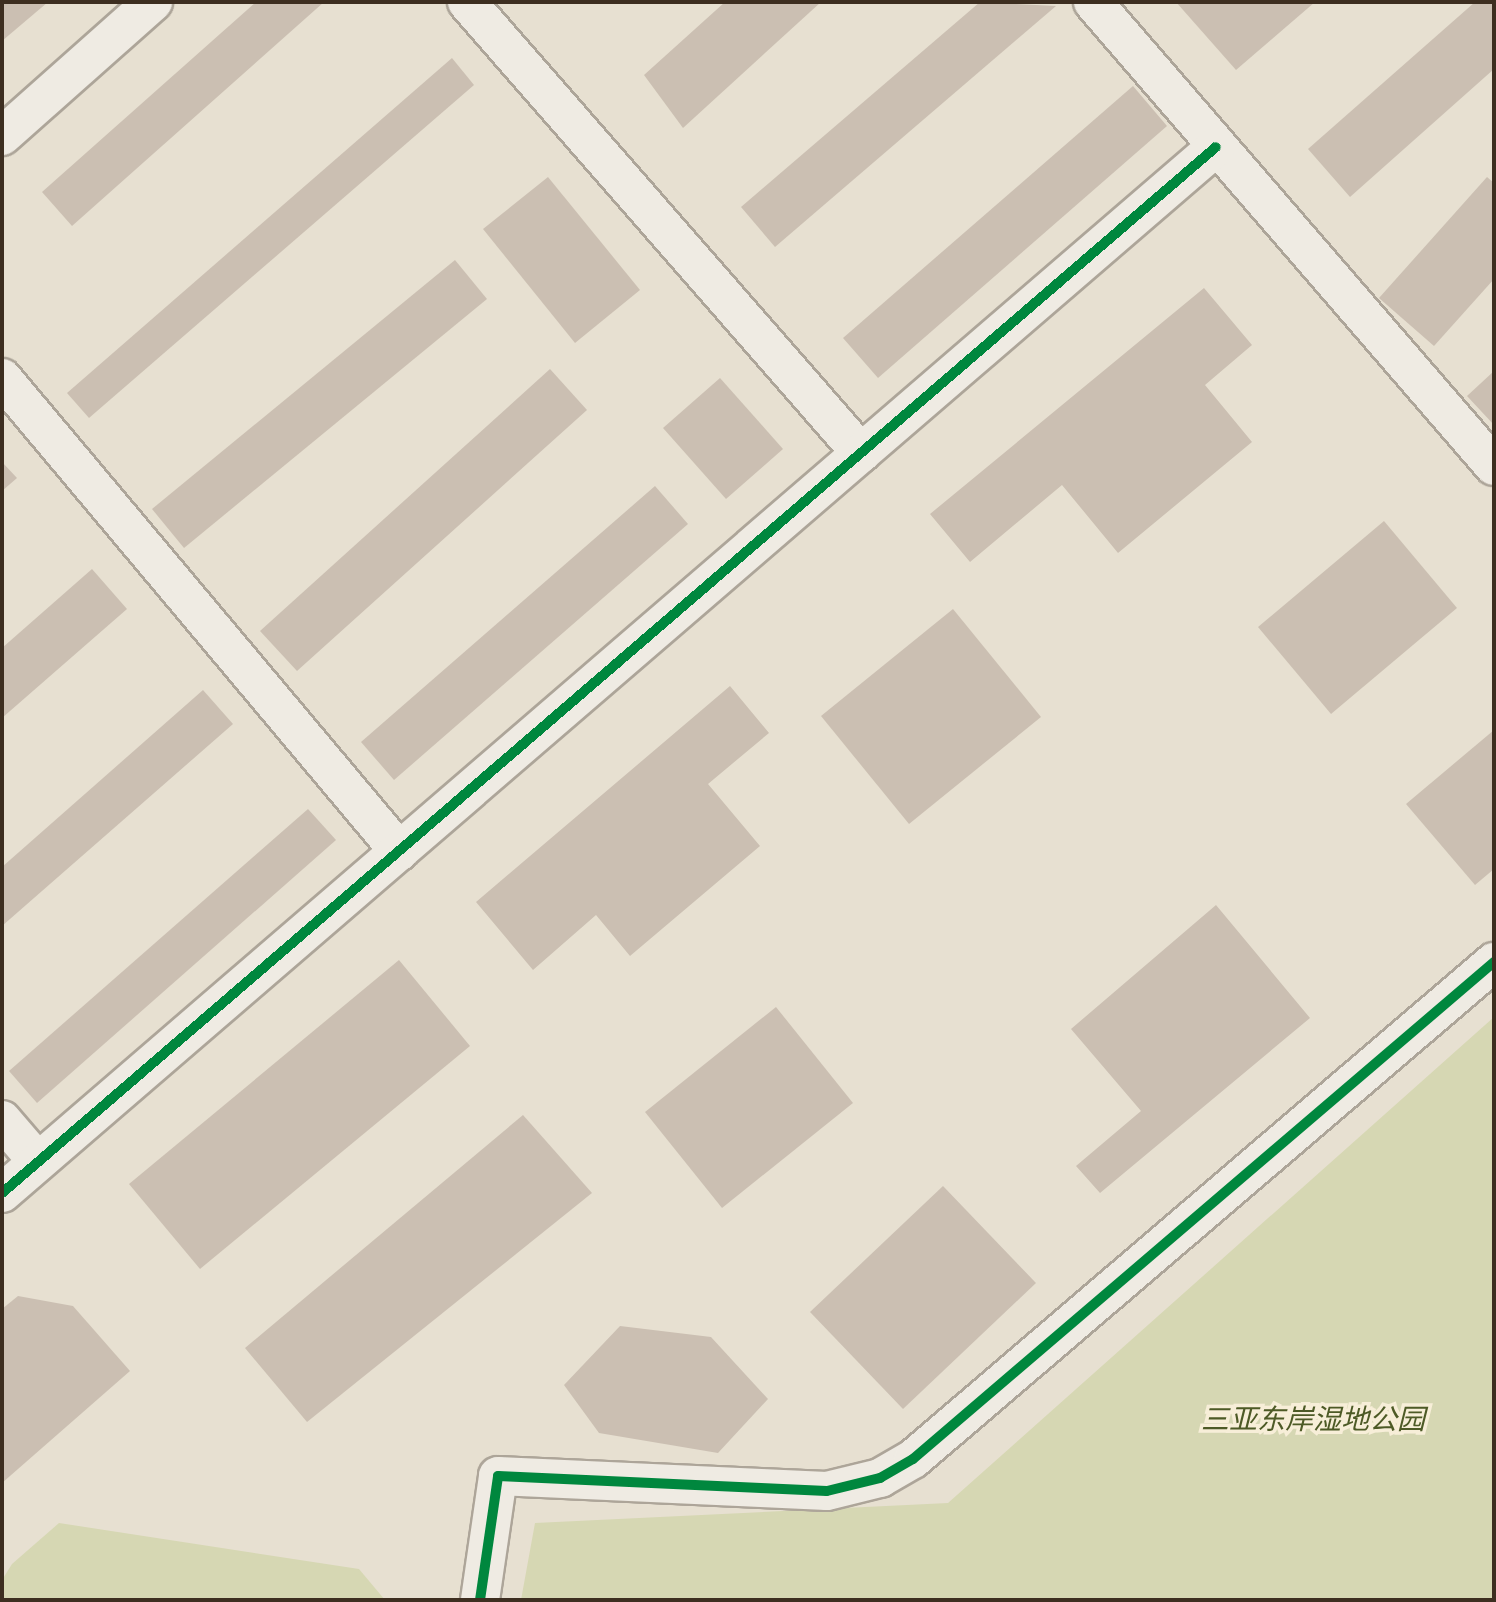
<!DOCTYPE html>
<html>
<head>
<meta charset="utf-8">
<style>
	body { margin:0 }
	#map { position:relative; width:1496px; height:1602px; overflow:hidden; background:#e7e0d1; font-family:"Crimson Pro","Noto Sans SC",serif }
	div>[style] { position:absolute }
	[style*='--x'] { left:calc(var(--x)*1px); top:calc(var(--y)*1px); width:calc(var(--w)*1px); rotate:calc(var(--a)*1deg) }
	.green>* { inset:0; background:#d6d7b3 }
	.building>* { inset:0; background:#cbbfb2 }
	.roads { filter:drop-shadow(2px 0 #ada599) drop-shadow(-2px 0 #ada599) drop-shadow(0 2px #ada599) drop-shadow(0 -2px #ada599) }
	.street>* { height:38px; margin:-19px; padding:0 19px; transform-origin:19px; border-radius:19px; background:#efebe3 }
	.cycleway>* { height:10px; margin:-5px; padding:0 5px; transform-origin:5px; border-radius:5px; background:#00873e }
	span { translate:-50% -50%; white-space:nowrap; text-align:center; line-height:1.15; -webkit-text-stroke:7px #f7eed8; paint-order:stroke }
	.park-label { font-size:28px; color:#4d5a26; font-style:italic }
	.frame { position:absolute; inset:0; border:4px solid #3d2e20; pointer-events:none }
</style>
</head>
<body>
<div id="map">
	<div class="green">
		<div style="clip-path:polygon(1494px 1017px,1494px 1600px,521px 1600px,535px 1523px,948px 1503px)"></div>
		<div style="clip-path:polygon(59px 1523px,359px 1569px,385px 1600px,2px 1600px,2px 1580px,12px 1564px)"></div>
	</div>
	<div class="building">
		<div style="clip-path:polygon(2px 2px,48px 2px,2px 41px)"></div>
		<div style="clip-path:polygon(256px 2px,324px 2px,72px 226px,42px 192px)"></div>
		<div style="clip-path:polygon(725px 2px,821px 2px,683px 128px,644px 75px)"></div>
		<div style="clip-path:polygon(980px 2px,1056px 6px,775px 247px,741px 207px)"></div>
		<div style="clip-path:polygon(1176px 2px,1315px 2px,1236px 70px)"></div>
		<div style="clip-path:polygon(1475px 2px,1494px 2px,1494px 69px,1350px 197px,1308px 149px)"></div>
		<div style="clip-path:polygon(452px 58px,474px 85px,89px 418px,67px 393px)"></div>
		<div style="clip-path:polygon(1133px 86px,1167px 126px,878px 378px,843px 338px)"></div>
		<div style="clip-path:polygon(548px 177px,640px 290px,575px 343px,483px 229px)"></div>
		<div style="clip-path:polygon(1487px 177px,1494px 183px,1494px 279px,1434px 346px,1379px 298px)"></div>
		<div style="clip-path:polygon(455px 260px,487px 299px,184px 548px,152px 509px)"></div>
		<div style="clip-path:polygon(1204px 288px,1252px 345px,1205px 385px,1252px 442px,1118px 553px,1062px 485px,970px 562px,930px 514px)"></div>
		<div style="clip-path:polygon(550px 369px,587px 410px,297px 671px,260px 631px)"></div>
		<div style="clip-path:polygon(1494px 371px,1494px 425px,1467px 396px)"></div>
		<div style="clip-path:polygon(720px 378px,783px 449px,726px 499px,663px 428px)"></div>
		<div style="clip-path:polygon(2px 462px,17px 478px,2px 491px)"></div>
		<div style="clip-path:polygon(655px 486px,688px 524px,394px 780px,361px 742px)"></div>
		<div style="clip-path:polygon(1384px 521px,1457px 608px,1331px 714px,1258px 627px)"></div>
		<div style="clip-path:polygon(92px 569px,127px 609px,2px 718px,2px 648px)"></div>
		<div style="clip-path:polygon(953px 609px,1041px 717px,909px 824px,821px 716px)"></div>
		<div style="clip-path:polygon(730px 686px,769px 733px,708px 784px,760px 846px,630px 956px,596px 915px,533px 970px,476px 902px)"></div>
		<div style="clip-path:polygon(203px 690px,233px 724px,2px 926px,2px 867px)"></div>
		<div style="clip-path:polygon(1494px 730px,1494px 869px,1475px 885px,1406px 804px)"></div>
		<div style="clip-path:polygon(308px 809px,336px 840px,37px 1103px,9px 1071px)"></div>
		<div style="clip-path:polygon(1216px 905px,1310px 1018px,1100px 1193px,1076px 1166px,1141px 1111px,1071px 1029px)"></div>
		<div style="clip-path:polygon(399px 960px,470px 1046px,200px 1269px,129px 1184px)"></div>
		<div style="clip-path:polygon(776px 1007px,853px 1103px,722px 1208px,645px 1112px)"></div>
		<div style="clip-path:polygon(523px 1115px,592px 1193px,307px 1422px,245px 1348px)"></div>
		<div style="clip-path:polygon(943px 1186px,1036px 1283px,903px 1409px,810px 1312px)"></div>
		<div style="clip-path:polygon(18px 1296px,73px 1306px,130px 1371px,2px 1483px,2px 1309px)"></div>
		<div style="clip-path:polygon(620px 1326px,711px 1337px,768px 1399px,718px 1453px,599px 1433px,564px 1385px)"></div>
	</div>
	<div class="roads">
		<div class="street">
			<div style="--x:467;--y:2;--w:599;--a:48.86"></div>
			<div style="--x:1093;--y:2;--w:613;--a:49.17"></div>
			<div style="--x:2;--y:136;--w:202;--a:-41.6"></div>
			<div style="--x:2;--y:378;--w:618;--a:49.99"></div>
			<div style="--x:2;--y:1120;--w:55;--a:49.4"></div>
			<div style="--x:2;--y:1193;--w:1602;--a:-40.75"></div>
			<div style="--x:480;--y:1600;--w:125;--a:-81.7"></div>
			<div style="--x:498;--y:1476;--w:329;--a:2.6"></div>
			<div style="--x:827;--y:1491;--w:55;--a:-13.8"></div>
			<div style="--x:880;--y:1478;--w:38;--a:-30"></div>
			<div style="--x:913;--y:1459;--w:765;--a:-40.54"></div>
		</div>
	</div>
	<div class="cycleway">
		<div style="--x:2;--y:1193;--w:1602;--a:-40.75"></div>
		<div style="--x:480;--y:1600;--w:125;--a:-81.7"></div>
		<div style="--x:498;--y:1476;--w:329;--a:2.6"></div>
		<div style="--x:827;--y:1491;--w:55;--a:-13.8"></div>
		<div style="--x:880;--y:1478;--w:38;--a:-30"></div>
		<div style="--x:913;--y:1459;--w:765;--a:-40.54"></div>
	</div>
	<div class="park-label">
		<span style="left:1313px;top:1420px">三亚东岸湿地公园</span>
	</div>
	<div class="frame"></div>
</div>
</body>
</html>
